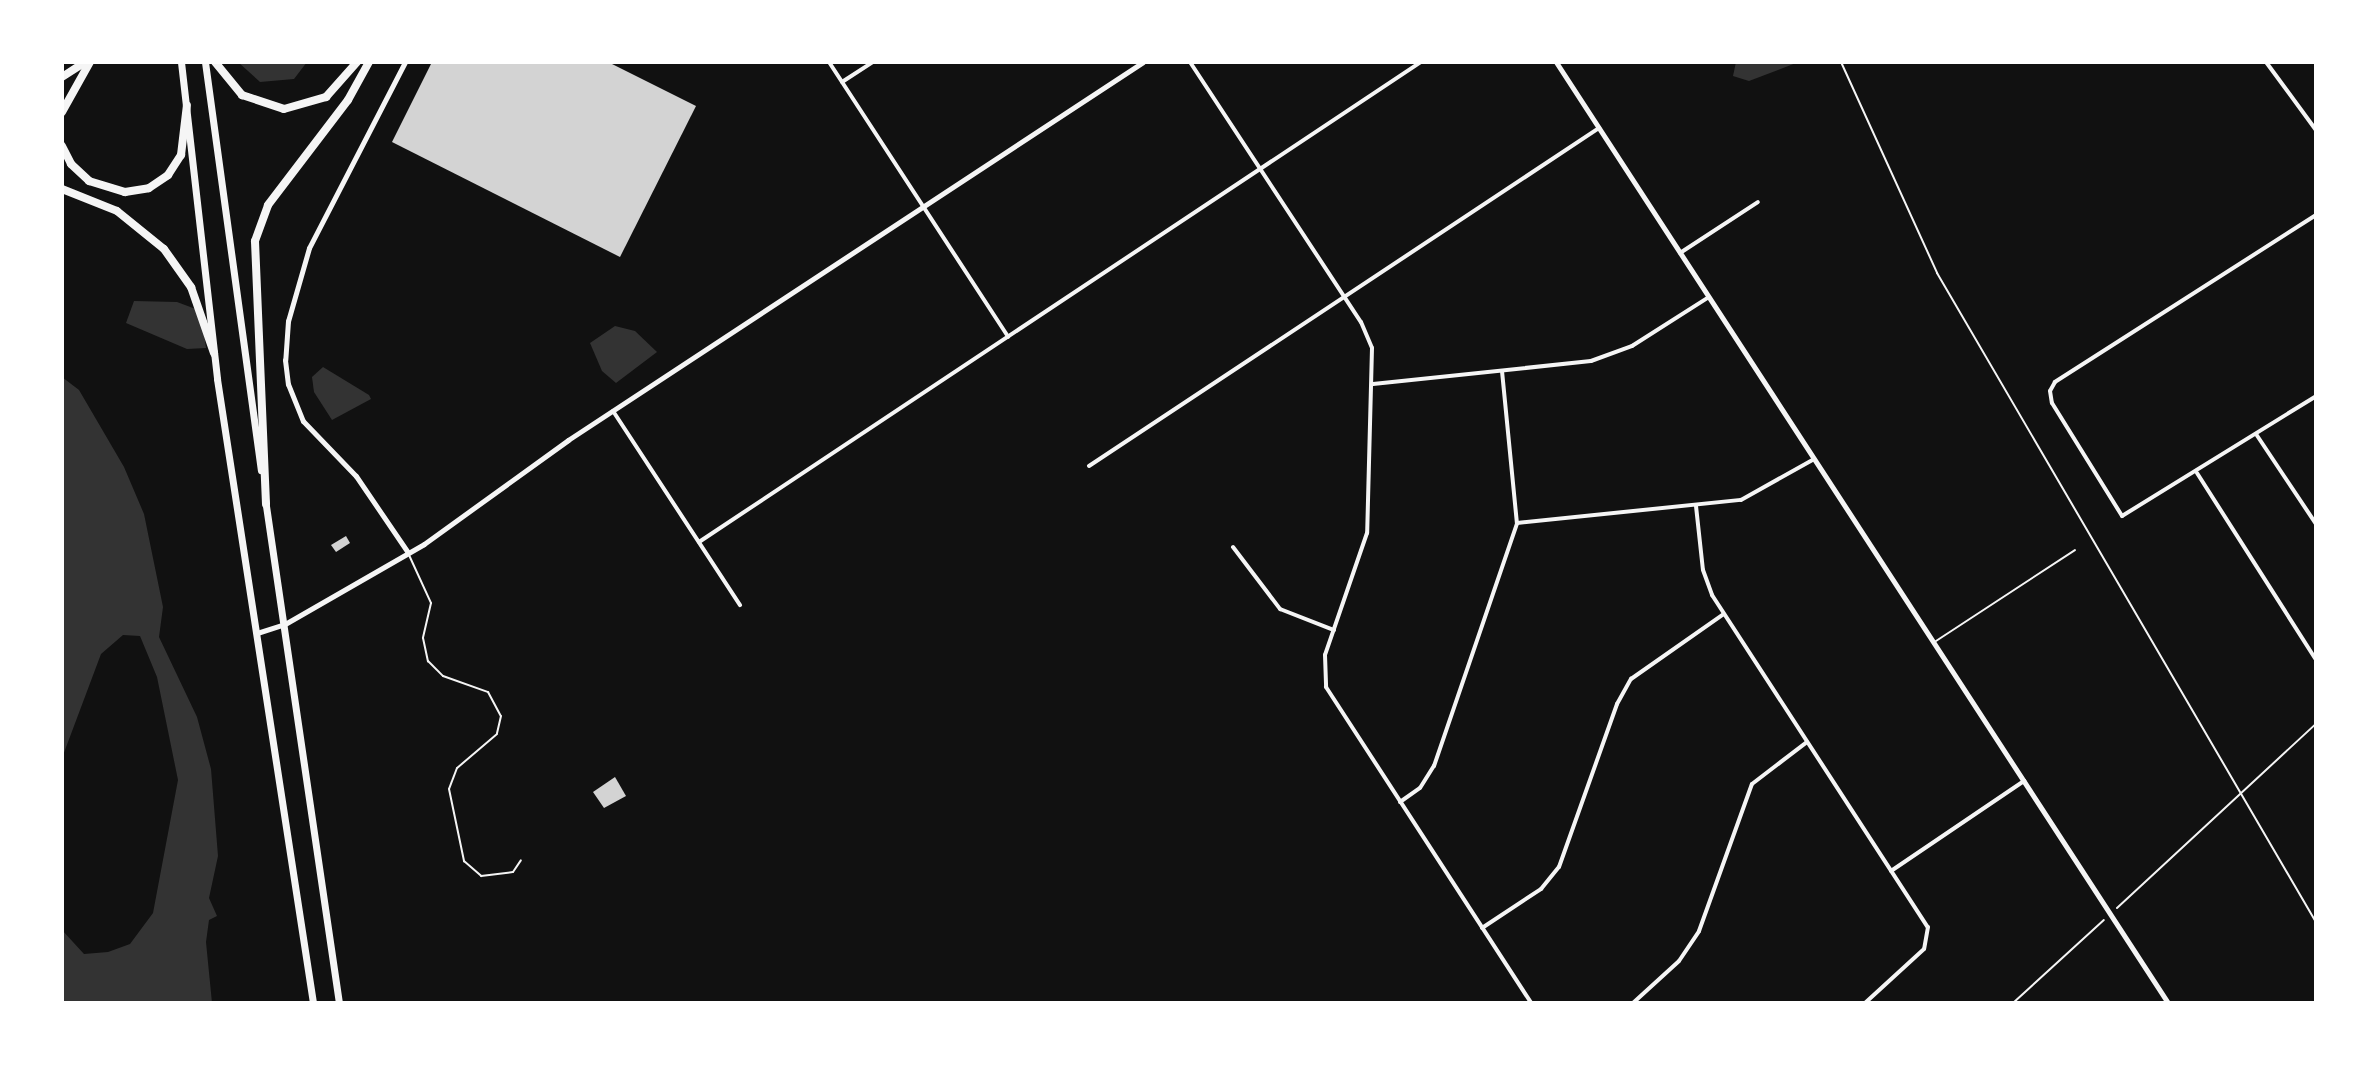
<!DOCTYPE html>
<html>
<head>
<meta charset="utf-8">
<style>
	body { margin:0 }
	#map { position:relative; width:2378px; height:1065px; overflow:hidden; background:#111; font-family:Arial,sans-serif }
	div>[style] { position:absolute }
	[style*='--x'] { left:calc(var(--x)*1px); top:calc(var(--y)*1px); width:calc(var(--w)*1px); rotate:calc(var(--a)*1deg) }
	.water>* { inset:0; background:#333 }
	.building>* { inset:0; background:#d3d3d3 }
	.path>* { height:2px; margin:-1px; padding:0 1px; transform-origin:1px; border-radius:1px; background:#f5f5f5 }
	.service>* { height:2px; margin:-1px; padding:0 1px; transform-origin:1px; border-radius:1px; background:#f5f5f5 }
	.minor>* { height:4px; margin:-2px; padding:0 2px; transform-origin:2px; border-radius:2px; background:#f5f5f5 }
	.tertiary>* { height:5px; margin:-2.5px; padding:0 2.5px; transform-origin:2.5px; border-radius:2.5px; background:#f5f5f5 }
	.primary>* { height:7px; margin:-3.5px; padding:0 3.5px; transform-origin:3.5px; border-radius:3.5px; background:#f5f5f5 }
	.motorway>* { height:8px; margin:-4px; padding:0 4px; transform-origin:4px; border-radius:4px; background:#f5f5f5 }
	span { translate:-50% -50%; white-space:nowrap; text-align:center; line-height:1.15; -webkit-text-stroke:7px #fff; paint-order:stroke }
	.frame { position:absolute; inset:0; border:64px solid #fff; pointer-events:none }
</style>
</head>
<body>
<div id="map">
	<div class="water">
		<div style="clip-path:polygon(238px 62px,307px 62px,294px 79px,260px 82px)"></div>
		<div style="clip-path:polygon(1736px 62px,1796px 62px,1796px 63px,1749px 81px,1733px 76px)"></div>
		<div style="clip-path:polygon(134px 301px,177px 302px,201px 311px,206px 348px,187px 349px,126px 323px)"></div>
		<div style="clip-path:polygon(615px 326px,635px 331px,657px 352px,616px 383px,602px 371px,590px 343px)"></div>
		<div style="clip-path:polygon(323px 367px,369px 395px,371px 399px,332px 420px,314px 392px,312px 377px)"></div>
		<div style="clip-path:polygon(62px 377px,79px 390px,124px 467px,144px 514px,163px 607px,159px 637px,197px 717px,211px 769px,218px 856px,209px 898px,217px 916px,209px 920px,206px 942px,212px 1003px,62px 1003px,62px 930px,84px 954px,108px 952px,130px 944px,153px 913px,178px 780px,157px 677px,140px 636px,123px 635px,101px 654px,62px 758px)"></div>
	</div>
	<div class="building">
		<div style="clip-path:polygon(432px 62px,608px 62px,696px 106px,620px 257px,392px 142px)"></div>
		<div style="clip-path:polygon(346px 536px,350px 543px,336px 552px,331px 545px)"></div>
		<div style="clip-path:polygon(615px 777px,626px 796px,604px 808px,593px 792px)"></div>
	</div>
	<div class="path">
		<div style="--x:1841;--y:62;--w:232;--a:65.5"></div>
		<div style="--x:1937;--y:273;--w:752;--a:59.72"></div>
		<div style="--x:2117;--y:908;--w:271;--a:-42.8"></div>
		<div style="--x:2013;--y:1003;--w:123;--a:-42.4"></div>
	</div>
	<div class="service">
		<div style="--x:409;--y:555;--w:53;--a:65.4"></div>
		<div style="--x:431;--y:603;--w:36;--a:103"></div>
		<div style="--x:423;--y:638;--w:24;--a:78"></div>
		<div style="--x:428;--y:661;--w:21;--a:45"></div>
		<div style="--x:443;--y:676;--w:48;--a:19.6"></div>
		<div style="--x:488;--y:692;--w:27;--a:62"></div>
		<div style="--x:501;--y:716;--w:18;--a:103"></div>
		<div style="--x:497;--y:734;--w:52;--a:139.6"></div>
		<div style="--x:457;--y:768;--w:22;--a:111"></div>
		<div style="--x:449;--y:789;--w:74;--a:78.2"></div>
		<div style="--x:464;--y:861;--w:23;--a:41"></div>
		<div style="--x:481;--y:876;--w:32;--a:-7"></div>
		<div style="--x:513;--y:872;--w:14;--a:-56"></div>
		<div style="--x:1936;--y:641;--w:166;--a:-33.2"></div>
	</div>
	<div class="minor">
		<div style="--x:829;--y:62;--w:328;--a:56.9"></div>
		<div style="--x:1190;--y:62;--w:311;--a:56.7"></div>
		<div style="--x:1361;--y:322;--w:28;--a:67"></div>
		<div style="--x:1372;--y:348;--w:185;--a:91.5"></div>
		<div style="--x:1367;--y:533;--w:129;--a:109"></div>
		<div style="--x:1325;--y:655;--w:32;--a:88"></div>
		<div style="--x:1326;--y:687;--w:377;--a:57"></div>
		<div style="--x:2266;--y:62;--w:84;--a:53.7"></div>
		<div style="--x:842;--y:82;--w:37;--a:-33"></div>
		<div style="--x:2316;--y:215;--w:310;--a:147.4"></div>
		<div style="--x:2055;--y:382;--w:10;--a:119"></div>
		<div style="--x:2050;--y:391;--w:12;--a:81"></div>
		<div style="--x:2052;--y:403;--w:133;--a:58.2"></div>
		<div style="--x:2122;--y:516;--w:228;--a:-31.7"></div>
		<div style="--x:1680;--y:253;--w:93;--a:-33.2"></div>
		<div style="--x:1502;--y:371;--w:153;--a:84.4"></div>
		<div style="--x:1373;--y:384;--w:219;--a:-6"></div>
		<div style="--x:1591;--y:361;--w:44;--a:-20.1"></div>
		<div style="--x:1632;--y:346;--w:91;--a:-32.5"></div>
		<div style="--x:613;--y:411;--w:232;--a:56.8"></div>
		<div style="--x:2256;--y:434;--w:108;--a:56.3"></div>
		<div style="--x:1089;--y:466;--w:612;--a:-33.53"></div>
		<div style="--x:2197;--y:473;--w:222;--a:57.5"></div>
		<div style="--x:1696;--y:506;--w:64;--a:83.8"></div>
		<div style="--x:1703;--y:570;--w:27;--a:70"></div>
		<div style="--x:1712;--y:595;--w:396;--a:57"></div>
		<div style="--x:1928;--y:927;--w:22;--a:100"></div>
		<div style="--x:1924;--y:949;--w:80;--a:137.5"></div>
		<div style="--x:699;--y:542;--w:867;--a:-33.62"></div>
		<div style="--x:1233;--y:547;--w:78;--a:52.8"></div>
		<div style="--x:1280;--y:609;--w:58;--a:21.3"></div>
		<div style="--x:1400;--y:802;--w:24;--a:-35"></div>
		<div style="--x:1420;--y:788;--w:26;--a:-58"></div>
		<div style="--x:1434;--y:766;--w:257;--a:-71.1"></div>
		<div style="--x:1517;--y:523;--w:225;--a:-5.9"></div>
		<div style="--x:1741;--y:500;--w:84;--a:-29.3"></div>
		<div style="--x:1891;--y:871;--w:161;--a:-34.1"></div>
		<div style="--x:1482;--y:928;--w:71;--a:-33.5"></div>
		<div style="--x:1541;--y:889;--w:28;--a:-51"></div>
		<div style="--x:1559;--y:867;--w:173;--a:-70.4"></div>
		<div style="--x:1617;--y:704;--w:29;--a:-61"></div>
		<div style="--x:1631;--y:679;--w:113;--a:-35"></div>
		<div style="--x:1633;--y:1003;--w:62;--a:-42.4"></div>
		<div style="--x:1679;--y:961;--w:36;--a:-56"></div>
		<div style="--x:1699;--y:931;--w:156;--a:-70.2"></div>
		<div style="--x:1752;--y:784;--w:69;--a:-37.4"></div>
	</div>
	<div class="tertiary">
		<div style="--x:405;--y:62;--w:209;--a:117.3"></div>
		<div style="--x:309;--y:248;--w:76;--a:106"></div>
		<div style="--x:288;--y:321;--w:39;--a:94"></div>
		<div style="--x:285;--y:360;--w:24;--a:83"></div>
		<div style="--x:288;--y:384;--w:40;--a:68"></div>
		<div style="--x:303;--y:421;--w:76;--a:46.1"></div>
		<div style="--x:356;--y:476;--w:91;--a:55.8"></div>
		<div style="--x:1556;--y:62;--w:1123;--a:56.96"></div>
		<div style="--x:257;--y:633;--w:29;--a:-18"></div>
		<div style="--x:285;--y:624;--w:160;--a:-29.9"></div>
		<div style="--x:424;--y:544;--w:178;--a:-35.8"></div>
		<div style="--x:568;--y:440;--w:688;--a:-33.32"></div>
	</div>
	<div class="primary">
		<div style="--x:181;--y:62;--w:319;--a:83.5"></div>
		<div style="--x:217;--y:379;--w:631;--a:81.25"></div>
		<div style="--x:205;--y:62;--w:412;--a:82.2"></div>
		<div style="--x:265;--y:499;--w:509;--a:81.65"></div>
	</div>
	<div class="motorway">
		<div style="--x:215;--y:62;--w:43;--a:50.7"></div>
		<div style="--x:242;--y:95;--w:44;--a:18.4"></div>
		<div style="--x:284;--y:109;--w:44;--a:-15.9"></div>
		<div style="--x:326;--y:97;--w:47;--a:-48.5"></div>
		<div style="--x:62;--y:77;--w:27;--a:-33"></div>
		<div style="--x:62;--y:112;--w:57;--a:-60.8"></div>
		<div style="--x:62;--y:146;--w:20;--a:63"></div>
		<div style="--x:71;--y:164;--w:25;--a:43"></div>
		<div style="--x:89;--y:181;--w:38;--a:17"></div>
		<div style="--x:125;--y:192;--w:24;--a:-9"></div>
		<div style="--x:149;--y:188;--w:23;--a:-34"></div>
		<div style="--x:168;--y:175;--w:24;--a:-57"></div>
		<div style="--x:181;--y:155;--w:50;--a:-83.2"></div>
		<div style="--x:62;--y:189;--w:59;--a:21.8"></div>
		<div style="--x:117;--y:211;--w:60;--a:39"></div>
		<div style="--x:164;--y:249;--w:47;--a:54.6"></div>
		<div style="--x:191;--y:287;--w:70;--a:70.8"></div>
		<div style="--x:266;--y:504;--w:263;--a:-92.4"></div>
		<div style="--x:255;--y:241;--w:38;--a:-70"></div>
		<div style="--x:268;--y:205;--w:132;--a:-52.7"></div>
		<div style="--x:348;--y:100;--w:43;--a:-61.1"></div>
	</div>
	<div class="frame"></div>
</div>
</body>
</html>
